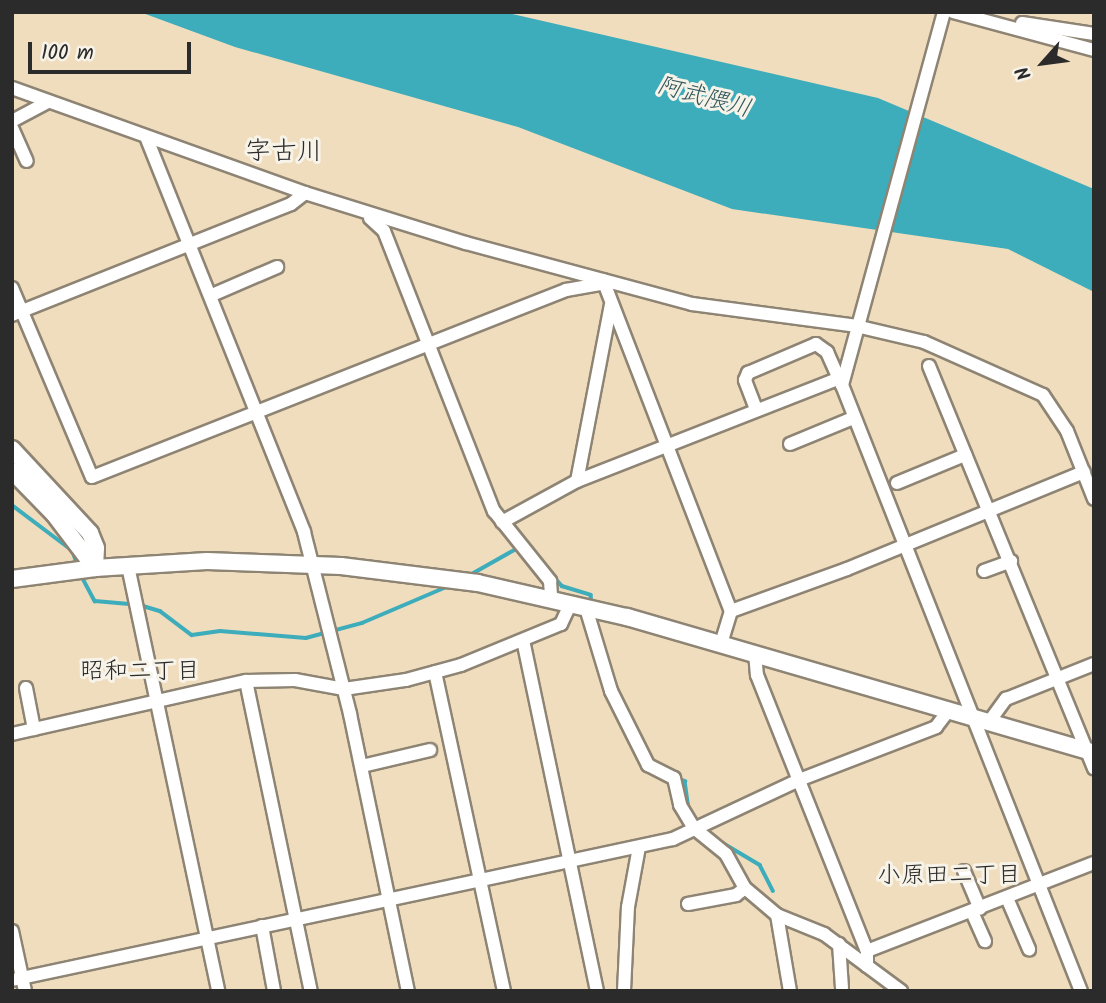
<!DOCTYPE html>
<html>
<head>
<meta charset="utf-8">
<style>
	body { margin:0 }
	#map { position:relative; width:1106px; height:1003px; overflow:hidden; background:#f0ddbd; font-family:Kalam,"Klee One",sans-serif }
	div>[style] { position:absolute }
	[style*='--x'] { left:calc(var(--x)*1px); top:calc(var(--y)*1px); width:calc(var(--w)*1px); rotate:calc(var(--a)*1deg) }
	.water>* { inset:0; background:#3dacbb }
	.stream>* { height:3.5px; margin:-1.75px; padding:0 1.75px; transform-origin:1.75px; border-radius:1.75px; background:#3dacbb }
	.roads { filter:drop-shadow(2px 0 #8e8474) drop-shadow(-2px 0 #8e8474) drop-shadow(0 2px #8e8474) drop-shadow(0 -2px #8e8474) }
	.minor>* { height:12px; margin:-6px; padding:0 6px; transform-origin:6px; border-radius:6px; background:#fff }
	.tertiary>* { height:16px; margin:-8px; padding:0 8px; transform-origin:8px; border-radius:8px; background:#fff }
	span { translate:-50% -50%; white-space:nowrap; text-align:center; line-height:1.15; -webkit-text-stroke:6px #f7f3e8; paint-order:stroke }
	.water-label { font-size:24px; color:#31585d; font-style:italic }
	.neighbourhood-label { font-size:24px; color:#2b2b2b }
	.quarter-label { font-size:26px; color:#2b2b2b }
	.frame { position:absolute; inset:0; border:14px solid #2b2b2b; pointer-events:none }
	.north { position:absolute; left:1008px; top:28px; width:70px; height:70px; -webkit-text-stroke:5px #f7f3e8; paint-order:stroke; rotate:242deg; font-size:19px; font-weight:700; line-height:28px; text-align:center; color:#2b2b2b }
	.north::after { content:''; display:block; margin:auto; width:24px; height:32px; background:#2b2b2b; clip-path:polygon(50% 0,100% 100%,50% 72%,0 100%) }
	.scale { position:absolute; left:28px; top:42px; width:163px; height:32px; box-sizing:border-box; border:4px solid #2b2b2b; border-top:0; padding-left:9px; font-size:21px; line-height:24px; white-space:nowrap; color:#2b2b2b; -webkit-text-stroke:5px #f7f3e8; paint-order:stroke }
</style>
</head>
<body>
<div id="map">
	<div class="water">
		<div style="clip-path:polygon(140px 12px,504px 12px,878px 98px,1094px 189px,1094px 292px,1008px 249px,732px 209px,518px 127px,235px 47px)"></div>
	</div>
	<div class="stream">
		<div style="--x:12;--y:505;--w:76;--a:37"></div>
		<div style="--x:73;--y:551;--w:16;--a:72"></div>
		<div style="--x:80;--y:573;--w:32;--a:62"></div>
		<div style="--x:95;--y:601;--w:37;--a:5"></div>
		<div style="--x:470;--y:575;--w:55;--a:-29.4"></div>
		<div style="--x:554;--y:577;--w:12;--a:48"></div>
		<div style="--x:562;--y:586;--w:30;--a:17"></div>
		<div style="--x:591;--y:595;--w:9;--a:84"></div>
		<div style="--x:140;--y:605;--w:21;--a:17"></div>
		<div style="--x:160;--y:611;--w:40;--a:37"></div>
		<div style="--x:192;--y:635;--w:28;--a:-8"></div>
		<div style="--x:220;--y:631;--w:86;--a:4.7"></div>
		<div style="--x:306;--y:638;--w:58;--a:-15"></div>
		<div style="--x:362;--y:623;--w:97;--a:-23.1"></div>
		<div style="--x:614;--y:681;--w:21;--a:67"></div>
		<div style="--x:639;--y:735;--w:34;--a:63"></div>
		<div style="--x:677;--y:778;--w:9;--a:21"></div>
		<div style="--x:685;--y:781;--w:28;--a:82"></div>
		<div style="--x:718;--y:840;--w:49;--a:30.8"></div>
		<div style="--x:760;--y:865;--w:29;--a:63"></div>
	</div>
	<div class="roads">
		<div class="minor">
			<div style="--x:944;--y:12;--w:387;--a:105.3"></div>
			<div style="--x:842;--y:385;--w:651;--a:68.48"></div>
			<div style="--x:953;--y:12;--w:146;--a:15.1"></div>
			<div style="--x:1022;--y:23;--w:73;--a:8.7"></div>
			<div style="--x:12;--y:88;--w:311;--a:19.7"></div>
			<div style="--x:305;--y:193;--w:169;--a:17.3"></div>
			<div style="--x:466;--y:243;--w:234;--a:15.1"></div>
			<div style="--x:692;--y:304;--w:165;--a:7.6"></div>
			<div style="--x:856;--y:326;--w:70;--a:13.2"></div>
			<div style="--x:924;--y:342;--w:130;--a:24"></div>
			<div style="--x:1043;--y:395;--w:43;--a:56.3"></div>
			<div style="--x:1067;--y:431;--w:73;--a:68.3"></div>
			<div style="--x:12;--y:121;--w:40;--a:-28"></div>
			<div style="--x:12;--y:128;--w:36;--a:66"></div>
			<div style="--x:147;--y:139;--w:423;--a:68.2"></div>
			<div style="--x:304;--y:532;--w:188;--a:75.8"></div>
			<div style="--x:350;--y:714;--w:283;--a:78.2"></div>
			<div style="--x:370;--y:218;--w:19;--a:43"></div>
			<div style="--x:384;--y:231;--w:301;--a:68.6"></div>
			<div style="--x:494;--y:511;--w:90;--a:51.3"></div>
			<div style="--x:550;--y:581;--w:16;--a:86"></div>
			<div style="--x:603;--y:280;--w:355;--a:68.9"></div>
			<div style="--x:731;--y:611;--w:34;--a:107"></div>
			<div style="--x:12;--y:288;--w:205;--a:67.1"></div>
			<div style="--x:92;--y:477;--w:510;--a:-21.53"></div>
			<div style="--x:566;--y:290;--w:36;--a:-10"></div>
			<div style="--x:212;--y:295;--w:71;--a:-23.3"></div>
			<div style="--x:12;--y:315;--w:300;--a:-21.7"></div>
			<div style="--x:291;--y:204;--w:18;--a:-38"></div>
			<div style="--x:929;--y:366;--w:435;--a:67.7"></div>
			<div style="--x:756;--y:409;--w:31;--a:-111"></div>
			<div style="--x:745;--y:380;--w:8;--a:-67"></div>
			<div style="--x:748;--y:373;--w:74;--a:-23.1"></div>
			<div style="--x:816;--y:344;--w:14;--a:36"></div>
			<div style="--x:827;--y:352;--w:27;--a:66"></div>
			<div style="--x:790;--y:444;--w:68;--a:-22.4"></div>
			<div style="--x:577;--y:481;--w:179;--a:-79.1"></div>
			<div style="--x:897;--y:483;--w:74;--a:-22.4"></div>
			<div style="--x:502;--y:522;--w:85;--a:-28.7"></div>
			<div style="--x:577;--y:481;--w:285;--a:-21.4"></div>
			<div style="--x:128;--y:566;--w:434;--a:78"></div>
			<div style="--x:984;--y:571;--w:29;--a:-20"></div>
			<div style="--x:586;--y:608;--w:87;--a:73.2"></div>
			<div style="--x:611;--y:691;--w:83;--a:63.4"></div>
			<div style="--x:648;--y:765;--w:29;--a:27"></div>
			<div style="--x:674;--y:778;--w:28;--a:77"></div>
			<div style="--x:680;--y:805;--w:27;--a:59"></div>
			<div style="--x:694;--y:828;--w:41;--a:39.1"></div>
			<div style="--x:726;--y:854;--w:39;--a:61"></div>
			<div style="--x:745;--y:888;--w:42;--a:40.2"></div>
			<div style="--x:777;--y:915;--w:51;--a:22"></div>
			<div style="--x:824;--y:934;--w:96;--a:36.5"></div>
			<div style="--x:731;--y:611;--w:123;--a:-19.9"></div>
			<div style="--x:847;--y:569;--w:256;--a:-22.3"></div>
			<div style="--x:523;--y:640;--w:359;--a:78.1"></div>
			<div style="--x:755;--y:653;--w:22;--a:85"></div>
			<div style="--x:757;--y:675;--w:297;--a:68.3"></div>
			<div style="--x:867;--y:951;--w:15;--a:90"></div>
			<div style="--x:435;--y:672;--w:326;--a:77.8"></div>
			<div style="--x:246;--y:681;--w:317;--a:78.2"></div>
			<div style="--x:26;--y:688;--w:42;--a:79"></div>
			<div style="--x:989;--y:722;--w:29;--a:-54"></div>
			<div style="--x:1006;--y:699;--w:95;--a:-21.7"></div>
			<div style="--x:12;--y:734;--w:240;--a:-12.8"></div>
			<div style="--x:246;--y:681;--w:49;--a:-1.2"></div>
			<div style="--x:295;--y:680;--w:50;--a:10.4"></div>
			<div style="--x:344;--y:689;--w:63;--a:-8.3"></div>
			<div style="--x:406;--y:680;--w:57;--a:-15.3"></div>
			<div style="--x:461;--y:665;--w:108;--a:-22.3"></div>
			<div style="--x:561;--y:624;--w:23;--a:-65"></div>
			<div style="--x:362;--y:766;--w:70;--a:-13.2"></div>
			<div style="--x:964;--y:871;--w:41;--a:67.2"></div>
			<div style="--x:1007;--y:898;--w:56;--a:66.7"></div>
			<div style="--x:688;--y:904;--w:49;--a:-10.6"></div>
			<div style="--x:736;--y:895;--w:11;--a:-38"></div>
			<div style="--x:972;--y:912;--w:32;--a:66"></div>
			<div style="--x:777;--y:915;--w:77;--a:80.3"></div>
			<div style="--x:262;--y:926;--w:66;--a:79.5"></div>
			<div style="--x:12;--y:931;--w:61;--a:77.8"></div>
			<div style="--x:839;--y:944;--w:44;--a:86.1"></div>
			<div style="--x:867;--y:951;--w:243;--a:-21.2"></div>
			<div style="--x:12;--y:980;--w:676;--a:-12.04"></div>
			<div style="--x:673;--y:839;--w:139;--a:-25.1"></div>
			<div style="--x:799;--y:780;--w:147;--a:-21.1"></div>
			<div style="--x:936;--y:727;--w:20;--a:-53"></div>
			<div style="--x:624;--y:991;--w:84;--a:-87.3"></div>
			<div style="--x:628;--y:907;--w:61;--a:-79.6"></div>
		</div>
		<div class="tertiary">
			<div style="--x:12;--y:449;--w:115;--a:47.1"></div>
			<div style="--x:90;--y:533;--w:16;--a:68"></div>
			<div style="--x:96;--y:548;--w:20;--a:93"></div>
			<div style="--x:12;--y:471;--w:60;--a:45.7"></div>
			<div style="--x:54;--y:514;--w:68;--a:52.8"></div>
			<div style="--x:12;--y:579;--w:84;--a:-7.5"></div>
			<div style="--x:95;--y:568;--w:112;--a:-3.6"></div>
			<div style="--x:207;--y:561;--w:134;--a:2.1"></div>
			<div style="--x:341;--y:566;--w:138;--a:7.1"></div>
			<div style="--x:478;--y:583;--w:153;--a:12.9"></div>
			<div style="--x:627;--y:617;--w:486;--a:16.2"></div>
		</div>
	</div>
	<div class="water-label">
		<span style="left:704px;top:98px;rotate:15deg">阿武隈川</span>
	</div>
	<div class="neighbourhood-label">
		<span style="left:140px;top:672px">昭和二丁目</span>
		<span style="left:949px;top:876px">小原田二丁目</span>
	</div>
	<div class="quarter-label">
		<span style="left:284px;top:153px">字古川</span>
	</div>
	<div class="frame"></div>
	<div class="north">N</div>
	<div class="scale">100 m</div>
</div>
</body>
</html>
